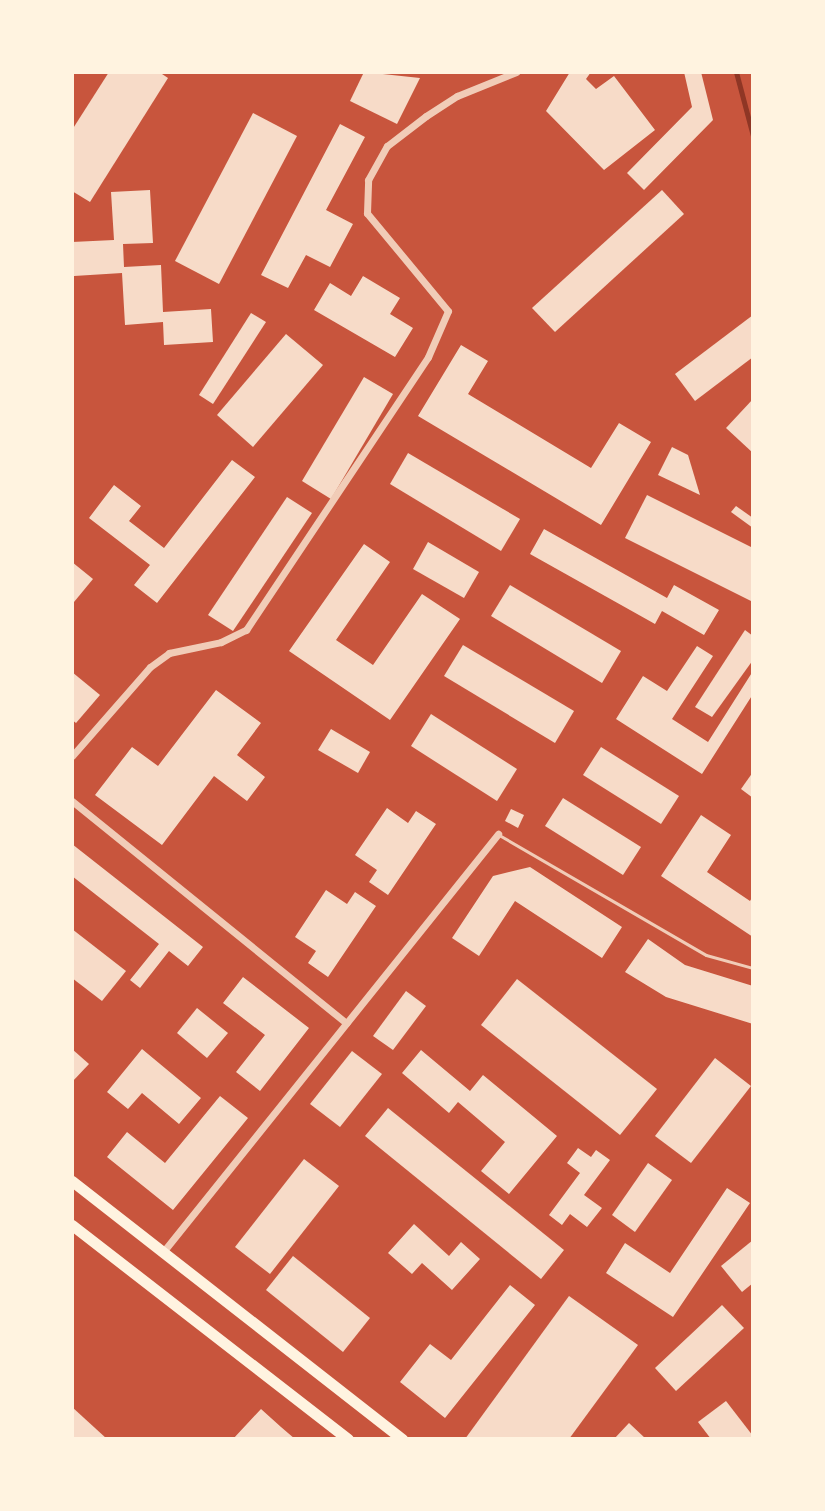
<!DOCTYPE html>
<html>
<head>
<meta charset="utf-8">
<style>
	body { margin:0 }
	#map { position:relative; width:825px; height:1511px; overflow:hidden; background:#c8553d; font-family:"Public Sans",sans-serif }
	div>[style] { position:absolute }
	[style*='--x'] { left:calc(var(--x)*1px); top:calc(var(--y)*1px); width:calc(var(--w)*1px); rotate:calc(var(--a)*1deg) }
	.stream>* { height:5px; margin:-2.5px; padding:0 2.5px; transform-origin:2.5px; border-radius:2.5px; background:#8f3625 }
	.building>* { inset:0; background:#f7dbc8 }
	.service>* { height:3px; margin:-1.5px; padding:0 1.5px; transform-origin:1.5px; border-radius:1.5px; background:#f1ccb7 }
	.minor>* { height:7px; margin:-3.5px; padding:0 3.5px; transform-origin:3.5px; border-radius:3.5px; background:#f1ccb7 }
	.primary>* { height:11px; margin:-5.5px; padding:0 5.5px; transform-origin:5.5px; border-radius:5.5px; background:#fff3e0 }
	span { translate:-50% -50%; white-space:nowrap; text-align:center; line-height:1.15; -webkit-text-stroke:6px #fff3e0; paint-order:stroke }
	.frame { position:absolute; inset:0; border:74px solid #fff3e0; pointer-events:none }
</style>
</head>
<body>
<div id="map">
	<div class="stream">
		<div style="--x:736;--y:72;--w:66;--a:75.1"></div>
	</div>
	<div class="building">
		<div style="clip-path:polygon(109px 72px,159px 72px,168px 78px,90px 202px,72px 191px,72px 130px)"></div>
		<div style="clip-path:polygon(364px 72px,420px 78px,397px 124px,350px 101px)"></div>
		<div style="clip-path:polygon(570px 72px,591px 72px,586px 79px,596px 89px,614px 76px,655px 130px,604px 170px,546px 111px)"></div>
		<div style="clip-path:polygon(684px 72px,701px 72px,713px 120px,644px 190px,627px 173px,692px 107px)"></div>
		<div style="clip-path:polygon(253px 113px,297px 136px,219px 284px,175px 261px)"></div>
		<div style="clip-path:polygon(340px 124px,365px 137px,326px 210px,353px 224px,330px 267px,306px 255px,288px 288px,261px 275px)"></div>
		<div style="clip-path:polygon(150px 190px,153px 243px,123px 244px,124px 267px,161px 265px,163px 312px,211px 309px,213px 342px,164px 345px,163px 322px,125px 325px,122px 273px,74px 276px,72px 242px,114px 240px,111px 192px)"></div>
		<div style="clip-path:polygon(662px 190px,684px 214px,555px 332px,532px 308px)"></div>
		<div style="clip-path:polygon(363px 276px,400px 298px,390px 314px,413px 328px,395px 357px,314px 310px,330px 283px,351px 296px)"></div>
		<div style="clip-path:polygon(251px 313px,266px 322px,213px 404px,199px 395px)"></div>
		<div style="clip-path:polygon(753px 315px,753px 357px,695px 401px,675px 374px)"></div>
		<div style="clip-path:polygon(286px 334px,323px 365px,253px 447px,217px 415px)"></div>
		<div style="clip-path:polygon(461px 345px,488px 361px,468px 394px,591px 468px,619px 423px,651px 442px,601px 525px,418px 416px)"></div>
		<div style="clip-path:polygon(364px 377px,393px 394px,331px 499px,302px 481px)"></div>
		<div style="clip-path:polygon(753px 399px,753px 453px,726px 428px)"></div>
		<div style="clip-path:polygon(672px 447px,688px 455px,700px 495px,658px 475px)"></div>
		<div style="clip-path:polygon(408px 453px,520px 519px,501px 551px,390px 484px)"></div>
		<div style="clip-path:polygon(232px 460px,255px 477px,157px 603px,134px 585px,150px 565px,89px 518px,114px 485px,141px 506px,129px 521px,164px 548px)"></div>
		<div style="clip-path:polygon(647px 495px,753px 548px,753px 602px,625px 538px)"></div>
		<div style="clip-path:polygon(287px 497px,312px 513px,233px 631px,208px 615px)"></div>
		<div style="clip-path:polygon(736px 506px,753px 518px,753px 528px,731px 512px)"></div>
		<div style="clip-path:polygon(544px 529px,667px 598px,674px 585px,719px 610px,704px 635px,662px 611px,655px 624px,530px 554px)"></div>
		<div style="clip-path:polygon(428px 542px,479px 572px,464px 598px,413px 569px)"></div>
		<div style="clip-path:polygon(364px 544px,390px 562px,336px 640px,373px 665px,422px 594px,460px 619px,390px 720px,289px 651px)"></div>
		<div style="clip-path:polygon(72px 562px,93px 579px,74px 602px,72px 601px)"></div>
		<div style="clip-path:polygon(510px 585px,621px 651px,602px 683px,491px 616px)"></div>
		<div style="clip-path:polygon(745px 630px,753px 636px,753px 660px,712px 717px,695px 707px)"></div>
		<div style="clip-path:polygon(463px 645px,574px 711px,555px 743px,444px 676px)"></div>
		<div style="clip-path:polygon(697px 646px,713px 656px,672px 719px,708px 742px,753px 671px,753px 694px,702px 774px,616px 719px,643px 676px,667px 691px)"></div>
		<div style="clip-path:polygon(72px 672px,100px 695px,76px 723px,72px 720px)"></div>
		<div style="clip-path:polygon(216px 690px,261px 723px,237px 755px,265px 777px,247px 801px,214px 776px,162px 845px,95px 795px,132px 747px,158px 766px)"></div>
		<div style="clip-path:polygon(431px 714px,517px 769px,497px 801px,411px 746px)"></div>
		<div style="clip-path:polygon(331px 729px,370px 752px,358px 773px,318px 750px)"></div>
		<div style="clip-path:polygon(601px 747px,679px 796px,661px 824px,583px 775px)"></div>
		<div style="clip-path:polygon(753px 772px,753px 798px,741px 789px)"></div>
		<div style="clip-path:polygon(563px 798px,641px 847px,623px 875px,545px 826px)"></div>
		<div style="clip-path:polygon(387px 808px,408px 823px,416px 811px,436px 824px,388px 895px,369px 882px,377px 870px,355px 855px)"></div>
		<div style="clip-path:polygon(511px 809px,524px 815px,518px 828px,505px 821px)"></div>
		<div style="clip-path:polygon(701px 815px,731px 835px,707px 872px,750px 901px,753px 896px,753px 937px,661px 876px)"></div>
		<div style="clip-path:polygon(72px 844px,203px 947px,188px 966px,169px 951px,140px 988px,130px 980px,159px 944px,72px 876px)"></div>
		<div style="clip-path:polygon(530px 867px,622px 927px,602px 958px,515px 901px,479px 956px,452px 938px,493px 876px)"></div>
		<div style="clip-path:polygon(326px 890px,347px 904px,355px 892px,376px 906px,328px 977px,308px 963px,316px 951px,295px 937px)"></div>
		<div style="clip-path:polygon(72px 929px,126px 971px,102px 1001px,72px 978px)"></div>
		<div style="clip-path:polygon(648px 939px,685px 965px,753px 986px,753px 1024px,666px 997px,625px 972px)"></div>
		<div style="clip-path:polygon(243px 977px,309px 1028px,260px 1091px,236px 1072px,265px 1035px,223px 1003px)"></div>
		<div style="clip-path:polygon(517px 979px,657px 1089px,620px 1135px,481px 1025px)"></div>
		<div style="clip-path:polygon(406px 991px,426px 1006px,393px 1050px,373px 1036px)"></div>
		<div style="clip-path:polygon(197px 1008px,228px 1033px,207px 1058px,177px 1033px)"></div>
		<div style="clip-path:polygon(72px 1049px,89px 1064px,72px 1082px)"></div>
		<div style="clip-path:polygon(142px 1049px,201px 1098px,179px 1124px,142px 1093px,128px 1109px,107px 1092px)"></div>
		<div style="clip-path:polygon(421px 1050px,470px 1091px,483px 1075px,557px 1136px,509px 1194px,481px 1171px,505px 1142px,458px 1102px,449px 1113px,402px 1073px)"></div>
		<div style="clip-path:polygon(352px 1051px,382px 1074px,340px 1127px,310px 1104px)"></div>
		<div style="clip-path:polygon(715px 1058px,751px 1086px,691px 1163px,655px 1136px)"></div>
		<div style="clip-path:polygon(220px 1096px,248px 1118px,173px 1210px,107px 1157px,127px 1132px,165px 1163px)"></div>
		<div style="clip-path:polygon(388px 1108px,564px 1250px,541px 1279px,365px 1136px)"></div>
		<div style="clip-path:polygon(578px 1148px,591px 1157px,596px 1150px,610px 1160px,584px 1195px,602px 1208px,587px 1227px,570px 1214px,562px 1225px,549px 1215px,580px 1173px,567px 1163px)"></div>
		<div style="clip-path:polygon(304px 1159px,339px 1186px,270px 1274px,235px 1247px)"></div>
		<div style="clip-path:polygon(648px 1163px,672px 1180px,635px 1232px,612px 1215px)"></div>
		<div style="clip-path:polygon(727px 1188px,750px 1203px,673px 1317px,606px 1273px,625px 1243px,670px 1273px)"></div>
		<div style="clip-path:polygon(414px 1224px,449px 1256px,461px 1242px,480px 1259px,452px 1290px,422px 1263px,412px 1274px,388px 1253px)"></div>
		<div style="clip-path:polygon(753px 1240px,753px 1283px,742px 1292px,721px 1266px)"></div>
		<div style="clip-path:polygon(293px 1256px,370px 1318px,343px 1352px,266px 1290px)"></div>
		<div style="clip-path:polygon(510px 1285px,535px 1305px,445px 1418px,400px 1382px,430px 1344px,451px 1360px)"></div>
		<div style="clip-path:polygon(569px 1296px,638px 1345px,569px 1439px,465px 1439px)"></div>
		<div style="clip-path:polygon(722px 1305px,744px 1328px,676px 1391px,655px 1368px)"></div>
		<div style="clip-path:polygon(726px 1401px,753px 1436px,753px 1439px,711px 1439px,698px 1422px)"></div>
		<div style="clip-path:polygon(72px 1407px,107px 1439px,72px 1439px)"></div>
		<div style="clip-path:polygon(261px 1409px,281px 1427px,295px 1439px,233px 1439px)"></div>
		<div style="clip-path:polygon(629px 1423px,646px 1439px,614px 1439px)"></div>
	</div>
	<div class="service">
		<div style="--x:499;--y:835;--w:239;--a:30.1"></div>
		<div style="--x:706;--y:955;--w:49;--a:15.5"></div>
	</div>
	<div class="minor">
		<div style="--x:72;--y:756;--w:118;--a:-48.8"></div>
		<div style="--x:150;--y:667;--w:24;--a:-36"></div>
		<div style="--x:169;--y:653;--w:53;--a:-11.9"></div>
		<div style="--x:221;--y:642;--w:28;--a:-26"></div>
		<div style="--x:246;--y:630;--w:328;--a:-56.3"></div>
		<div style="--x:428;--y:357;--w:50;--a:-66.5"></div>
		<div style="--x:448;--y:311;--w:127;--a:-129.6"></div>
		<div style="--x:367;--y:213;--w:33;--a:-88"></div>
		<div style="--x:368;--y:180;--w:39;--a:-61"></div>
		<div style="--x:387;--y:146;--w:49;--a:-37.6"></div>
		<div style="--x:426;--y:116;--w:37;--a:-33"></div>
		<div style="--x:457;--y:96;--w:64;--a:-22.1"></div>
		<div style="--x:72;--y:801;--w:353;--a:39"></div>
		<div style="--x:163;--y:1252;--w:536;--a:-51.29"></div>
	</div>
	<div class="primary">
		<div style="--x:72;--y:1181;--w:419;--a:38"></div>
		<div style="--x:72;--y:1225;--w:349;--a:37.8"></div>
	</div>
	<div class="frame"></div>
</div>
</body>
</html>
